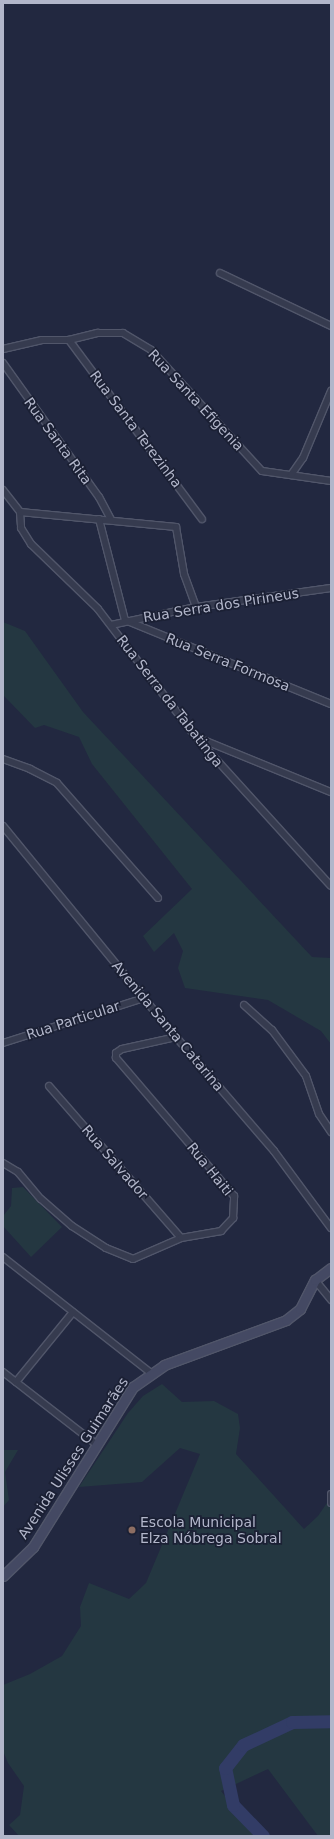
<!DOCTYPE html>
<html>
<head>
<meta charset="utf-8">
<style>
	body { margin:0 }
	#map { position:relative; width:334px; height:1839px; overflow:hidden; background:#222840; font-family:"DejaVu Sans",sans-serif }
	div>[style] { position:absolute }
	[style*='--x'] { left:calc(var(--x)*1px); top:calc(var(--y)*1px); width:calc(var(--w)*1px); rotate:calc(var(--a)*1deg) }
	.green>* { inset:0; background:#243741 }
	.river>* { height:13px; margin:-6.5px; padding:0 6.5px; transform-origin:6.5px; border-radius:6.5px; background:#323c66 }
	.roads { filter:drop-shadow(1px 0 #51566a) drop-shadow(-1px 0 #51566a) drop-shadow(0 1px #51566a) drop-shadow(0 -1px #51566a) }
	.street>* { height:6px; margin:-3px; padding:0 3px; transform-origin:3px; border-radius:3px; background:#363b4f }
	.secondary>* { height:9px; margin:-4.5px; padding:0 4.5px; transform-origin:4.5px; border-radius:4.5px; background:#444963 }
	.dots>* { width:11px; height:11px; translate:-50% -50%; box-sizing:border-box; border:2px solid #1b2034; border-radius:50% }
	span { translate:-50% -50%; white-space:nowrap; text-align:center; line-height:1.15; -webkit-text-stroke:3.5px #1b2034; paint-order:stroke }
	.street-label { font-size:14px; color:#b2b6ca }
	.poi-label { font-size:14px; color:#b2b6ca }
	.left { translate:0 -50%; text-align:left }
	.frame { position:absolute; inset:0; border:4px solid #b2b6ca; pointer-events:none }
</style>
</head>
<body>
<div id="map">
	<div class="green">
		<div style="clip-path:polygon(3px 622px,25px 631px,83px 712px,312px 957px,331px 958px,331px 1044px,321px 1031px,268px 1000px,185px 988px,178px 968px,183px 951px,174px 933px,154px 952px,143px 936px,192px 889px,92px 764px,79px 737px,44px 725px,35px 728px,3px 695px)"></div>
		<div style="clip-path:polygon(23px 1187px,62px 1227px,31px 1257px,3px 1226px,3px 1216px,11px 1206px,12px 1188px)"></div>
		<div style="clip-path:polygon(162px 1384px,182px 1402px,214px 1401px,238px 1414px,240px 1428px,236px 1454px,304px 1529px,318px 1516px,331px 1497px,331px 1836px,318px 1836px,268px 1769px,221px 1791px,256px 1836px,19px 1836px,9px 1825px,20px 1815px,24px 1786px,8px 1763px,3px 1751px,3px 1685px,30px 1674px,62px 1656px,81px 1626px,80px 1607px,89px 1583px,129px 1599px,146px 1583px,200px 1454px,180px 1448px,142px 1482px,79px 1487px,128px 1413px,143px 1396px)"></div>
		<div style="clip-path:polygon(3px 1450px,18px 1450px,5px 1472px,9px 1500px,3px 1507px)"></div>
	</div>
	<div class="river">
		<div style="--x:263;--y:1836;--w:43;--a:-134.1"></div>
		<div style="--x:233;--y:1805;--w:38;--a:-102"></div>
		<div style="--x:225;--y:1768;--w:29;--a:-52"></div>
		<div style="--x:243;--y:1745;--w:54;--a:-25.1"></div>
		<div style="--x:292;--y:1722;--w:39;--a:-1"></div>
	</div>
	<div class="roads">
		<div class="street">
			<div style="--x:220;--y:273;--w:123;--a:25.5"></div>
			<div style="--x:69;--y:340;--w:223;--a:53.4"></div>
			<div style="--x:3;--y:349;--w:40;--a:-13"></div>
			<div style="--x:42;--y:340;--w:27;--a:0"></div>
			<div style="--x:69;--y:340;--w:30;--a:-14"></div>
			<div style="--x:98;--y:333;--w:25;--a:0"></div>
			<div style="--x:123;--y:333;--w:33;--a:31"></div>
			<div style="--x:151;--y:350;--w:164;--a:47.5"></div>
			<div style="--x:262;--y:471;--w:70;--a:8.2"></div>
			<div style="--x:3;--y:363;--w:165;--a:54.4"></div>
			<div style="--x:99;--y:497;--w:26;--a:62"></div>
			<div style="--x:291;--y:475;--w:21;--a:-55"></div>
			<div style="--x:303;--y:458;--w:73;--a:-67.3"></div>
			<div style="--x:3;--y:490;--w:28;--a:52"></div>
			<div style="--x:20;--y:512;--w:16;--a:86"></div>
			<div style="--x:21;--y:528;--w:19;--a:58"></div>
			<div style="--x:31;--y:544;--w:93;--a:44.1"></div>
			<div style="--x:98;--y:609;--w:160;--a:52.6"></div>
			<div style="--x:195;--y:736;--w:202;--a:47.8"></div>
			<div style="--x:20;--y:512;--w:157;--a:5.5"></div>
			<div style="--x:176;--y:527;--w:48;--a:80.3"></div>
			<div style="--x:184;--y:574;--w:35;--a:70"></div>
			<div style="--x:99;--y:519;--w:104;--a:75.6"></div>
			<div style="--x:125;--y:620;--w:222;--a:22.2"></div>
			<div style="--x:111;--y:625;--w:87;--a:-12"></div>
			<div style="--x:196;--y:607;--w:136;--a:-8"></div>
			<div style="--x:196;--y:737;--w:146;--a:22.2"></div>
			<div style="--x:3;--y:759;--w:29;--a:20"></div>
			<div style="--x:30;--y:769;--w:30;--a:27"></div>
			<div style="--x:57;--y:783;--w:153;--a:48.7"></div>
			<div style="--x:3;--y:826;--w:273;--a:50.7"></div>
			<div style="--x:176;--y:1037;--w:150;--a:49.3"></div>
			<div style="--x:274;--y:1151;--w:96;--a:53.5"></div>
			<div style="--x:244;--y:1005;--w:38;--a:42"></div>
			<div style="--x:272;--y:1030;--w:57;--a:53.5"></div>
			<div style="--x:306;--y:1076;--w:40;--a:71.1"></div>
			<div style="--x:319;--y:1114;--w:22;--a:56"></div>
			<div style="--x:3;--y:1043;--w:148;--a:-17.7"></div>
			<div style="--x:49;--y:1086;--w:201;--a:49"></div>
			<div style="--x:3;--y:1163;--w:17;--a:31"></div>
			<div style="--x:18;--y:1172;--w:35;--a:50"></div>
			<div style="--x:41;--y:1199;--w:41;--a:41.1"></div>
			<div style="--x:72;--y:1226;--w:40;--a:32.9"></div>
			<div style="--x:106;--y:1248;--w:29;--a:22"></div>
			<div style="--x:133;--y:1259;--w:52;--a:-23.6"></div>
			<div style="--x:181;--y:1238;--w:41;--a:-9.9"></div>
			<div style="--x:221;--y:1231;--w:18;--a:-47"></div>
			<div style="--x:233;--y:1218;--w:22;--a:-87"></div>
			<div style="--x:234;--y:1196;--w:182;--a:-130.5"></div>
			<div style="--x:116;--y:1058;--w:5;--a:-90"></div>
			<div style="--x:116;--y:1053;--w:7;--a:-34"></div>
			<div style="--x:122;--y:1049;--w:55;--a:-12.5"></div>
			<div style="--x:3;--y:1257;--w:188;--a:38.1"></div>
			<div style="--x:315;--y:1280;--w:26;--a:51"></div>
			<div style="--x:3;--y:1372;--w:119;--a:37.8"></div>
			<div style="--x:16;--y:1382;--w:90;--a:-50.8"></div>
			<div style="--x:331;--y:1494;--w:9;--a:90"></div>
		</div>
		<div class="secondary">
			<div style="--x:3;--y:1576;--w:42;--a:-44"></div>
			<div style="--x:33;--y:1547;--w:189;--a:-58"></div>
			<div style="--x:133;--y:1387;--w:38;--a:-35"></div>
			<div style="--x:164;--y:1365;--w:130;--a:-20.2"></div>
			<div style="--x:286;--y:1320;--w:18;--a:-38"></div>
			<div style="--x:300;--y:1309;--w:33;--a:-63"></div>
			<div style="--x:315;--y:1280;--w:20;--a:-37"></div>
		</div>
	</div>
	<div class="dots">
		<div style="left:132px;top:1530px;background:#8d6e63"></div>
	</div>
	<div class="street-label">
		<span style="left:196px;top:400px;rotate:47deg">Rua Santa Efigenia</span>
		<span style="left:136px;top:429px;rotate:53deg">Rua Santa Terezinha</span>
		<span style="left:58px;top:441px;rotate:54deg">Rua Santa Rita</span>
		<span style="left:221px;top:605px;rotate:-9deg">Rua Serra dos Pirineus</span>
		<span style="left:228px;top:662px;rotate:22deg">Rua Serra Formosa</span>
		<span style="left:170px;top:701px;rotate:52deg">Rua Serra da Tabatinga</span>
		<span style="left:73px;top:1020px;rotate:-18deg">Rua Particular</span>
		<span style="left:168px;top:1026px;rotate:50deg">Avenida Santa Catarina</span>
		<span style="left:115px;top:1162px;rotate:49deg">Rua Salvador</span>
		<span style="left:210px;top:1169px;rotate:51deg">Rua Haiti</span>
		<span style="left:73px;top:1458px;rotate:-57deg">Avenida Ulisses Guimarães</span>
	</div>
	<div class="poi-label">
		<span class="left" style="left:140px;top:1530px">Escola Municipal<br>Elza Nóbrega Sobral</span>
	</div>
	<div class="frame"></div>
</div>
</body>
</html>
